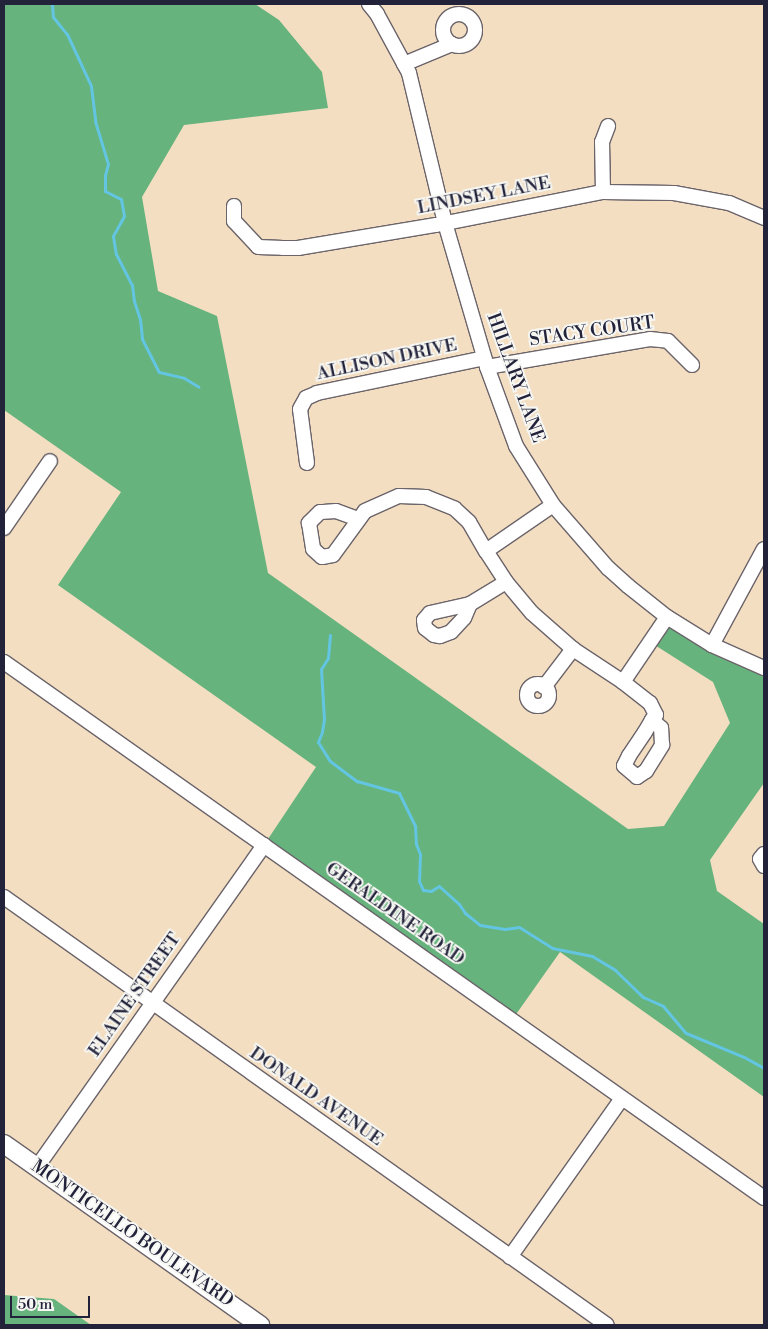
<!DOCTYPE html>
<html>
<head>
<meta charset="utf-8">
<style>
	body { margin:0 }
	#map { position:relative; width:768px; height:1329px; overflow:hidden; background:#f3dec2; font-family:"Libre Bodoni",serif }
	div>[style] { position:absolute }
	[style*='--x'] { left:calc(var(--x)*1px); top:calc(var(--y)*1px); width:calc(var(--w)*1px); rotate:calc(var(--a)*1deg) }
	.forest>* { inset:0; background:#66b37d }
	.stream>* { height:3px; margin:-1.5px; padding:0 1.5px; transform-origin:1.5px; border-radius:1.5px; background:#63c5e2 }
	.roads { filter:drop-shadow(1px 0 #6b646a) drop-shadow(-1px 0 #6b646a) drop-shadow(0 1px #6b646a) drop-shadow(0 -1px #6b646a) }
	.minor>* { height:14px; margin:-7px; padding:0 7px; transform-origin:7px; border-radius:7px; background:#fff }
	.minor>.ring { margin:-7px; padding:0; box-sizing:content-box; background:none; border:14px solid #fff; border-radius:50% }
	.major>* { height:18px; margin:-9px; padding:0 9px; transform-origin:9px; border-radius:9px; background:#fff }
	span { translate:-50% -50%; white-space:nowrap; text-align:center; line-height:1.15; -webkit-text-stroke:4px #f6f6f2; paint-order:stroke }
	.street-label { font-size:18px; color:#22223b }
	.frame { position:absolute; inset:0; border:5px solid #22223b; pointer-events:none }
	.scale { position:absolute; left:10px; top:1296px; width:80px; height:22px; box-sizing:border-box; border:2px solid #22223b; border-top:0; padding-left:6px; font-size:15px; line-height:18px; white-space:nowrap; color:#22223b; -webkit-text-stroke:4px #f6f6f2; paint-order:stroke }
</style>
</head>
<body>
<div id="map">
	<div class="forest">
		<div style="clip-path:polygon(4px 4px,255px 4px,279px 20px,322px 72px,328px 108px,184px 125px,142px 197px,158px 291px,217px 316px,268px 573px,628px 829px,664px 826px,730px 723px,713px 682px,650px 642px,667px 617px,764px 668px,764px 783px,710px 860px,717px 891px,764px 924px,764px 1097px,560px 952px,512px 1020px,264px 845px,316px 767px,58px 585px,121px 492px,4px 410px)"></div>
		<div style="clip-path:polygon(4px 1295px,54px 1299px,91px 1325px,4px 1325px)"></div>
	</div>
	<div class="stream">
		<div style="--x:52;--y:4;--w:13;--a:86"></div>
		<div style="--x:53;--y:17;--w:22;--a:51"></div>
		<div style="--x:67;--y:34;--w:57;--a:65.2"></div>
		<div style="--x:91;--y:86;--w:35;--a:83"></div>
		<div style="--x:95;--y:121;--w:45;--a:73.2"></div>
		<div style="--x:108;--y:164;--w:11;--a:105"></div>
		<div style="--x:105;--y:175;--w:16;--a:90"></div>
		<div style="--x:105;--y:191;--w:18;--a:27"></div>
		<div style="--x:121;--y:199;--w:17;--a:80"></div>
		<div style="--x:124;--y:216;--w:23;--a:119"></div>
		<div style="--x:113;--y:236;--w:18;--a:81"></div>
		<div style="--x:116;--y:254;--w:35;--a:63"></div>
		<div style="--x:132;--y:285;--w:16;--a:83"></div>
		<div style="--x:134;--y:301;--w:19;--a:72"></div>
		<div style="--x:140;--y:319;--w:20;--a:84"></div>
		<div style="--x:142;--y:339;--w:37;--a:63"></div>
		<div style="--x:159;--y:372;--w:26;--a:13"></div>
		<div style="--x:184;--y:378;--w:17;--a:31"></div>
		<div style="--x:330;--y:635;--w:23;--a:95"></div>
		<div style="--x:328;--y:658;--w:13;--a:122"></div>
		<div style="--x:321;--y:669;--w:50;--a:86.6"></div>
		<div style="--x:324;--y:719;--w:13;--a:99"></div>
		<div style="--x:322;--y:732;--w:11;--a:112"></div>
		<div style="--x:318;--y:742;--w:22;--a:58"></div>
		<div style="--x:330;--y:761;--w:34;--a:37"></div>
		<div style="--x:357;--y:781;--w:44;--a:15.9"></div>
		<div style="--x:399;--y:793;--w:37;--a:64"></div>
		<div style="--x:415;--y:826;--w:18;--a:87"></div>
		<div style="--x:416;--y:844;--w:11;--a:68"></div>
		<div style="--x:420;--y:854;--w:27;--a:92"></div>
		<div style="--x:419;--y:881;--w:10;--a:66"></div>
		<div style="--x:423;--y:890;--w:8;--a:7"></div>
		<div style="--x:431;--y:891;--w:9;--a:-32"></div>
		<div style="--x:439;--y:886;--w:27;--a:42"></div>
		<div style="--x:459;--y:904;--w:11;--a:56"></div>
		<div style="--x:465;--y:913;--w:19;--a:39"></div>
		<div style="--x:480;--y:925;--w:25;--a:9"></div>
		<div style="--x:505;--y:929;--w:14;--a:-8"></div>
		<div style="--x:519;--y:927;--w:39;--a:32"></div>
		<div style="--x:552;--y:948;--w:41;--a:11.3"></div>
		<div style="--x:592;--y:956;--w:27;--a:31"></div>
		<div style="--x:615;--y:970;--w:39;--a:44"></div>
		<div style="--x:643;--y:997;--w:22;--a:24"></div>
		<div style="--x:663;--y:1006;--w:35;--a:50"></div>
		<div style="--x:686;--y:1033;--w:63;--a:22.5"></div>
		<div style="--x:744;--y:1057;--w:23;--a:29"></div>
	</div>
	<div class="roads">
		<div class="minor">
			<div style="--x:369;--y:4;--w:13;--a:51"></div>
			<div style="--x:377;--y:14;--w:67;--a:61.5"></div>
			<div style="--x:409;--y:73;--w:154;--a:76.5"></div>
			<div style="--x:445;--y:223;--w:150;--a:73.7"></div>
			<div style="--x:487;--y:367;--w:84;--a:69.8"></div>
			<div style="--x:516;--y:446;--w:70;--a:57.9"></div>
			<div style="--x:553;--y:505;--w:84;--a:48.9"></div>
			<div style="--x:608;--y:568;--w:27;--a:42"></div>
			<div style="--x:628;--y:586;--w:50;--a:38.5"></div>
			<div style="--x:667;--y:617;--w:53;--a:31.9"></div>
			<div style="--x:712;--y:645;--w:57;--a:23.9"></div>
			<div class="ring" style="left:443px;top:14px;width:18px;height:18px"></div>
			<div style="--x:404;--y:64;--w:52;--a:-22.6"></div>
			<div style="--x:603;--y:192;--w:50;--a:-91.1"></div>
			<div style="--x:602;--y:142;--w:17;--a:-69"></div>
			<div style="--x:234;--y:206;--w:15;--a:90"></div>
			<div style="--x:234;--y:221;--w:35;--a:47"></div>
			<div style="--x:258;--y:247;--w:25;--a:2"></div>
			<div style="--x:283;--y:248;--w:15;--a:0"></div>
			<div style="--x:298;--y:248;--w:140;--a:-9.5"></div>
			<div style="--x:436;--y:225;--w:170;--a:-11.2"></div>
			<div style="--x:603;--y:192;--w:71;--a:0.8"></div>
			<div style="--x:674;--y:193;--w:56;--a:10.3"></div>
			<div style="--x:729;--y:203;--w:38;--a:23"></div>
			<div style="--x:487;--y:367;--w:165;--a:-9.7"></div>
			<div style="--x:650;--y:339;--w:18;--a:6"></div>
			<div style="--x:668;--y:341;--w:34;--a:45"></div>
			<div style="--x:307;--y:463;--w:54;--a:-97.4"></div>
			<div style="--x:300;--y:409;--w:13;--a:-61"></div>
			<div style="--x:306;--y:398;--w:12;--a:-24"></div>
			<div style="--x:317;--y:393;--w:171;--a:-11.8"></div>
			<div style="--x:358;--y:519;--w:23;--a:-160"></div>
			<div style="--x:336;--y:511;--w:16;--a:176"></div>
			<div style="--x:320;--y:512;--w:16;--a:135"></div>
			<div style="--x:309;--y:523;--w:26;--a:81"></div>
			<div style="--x:313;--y:549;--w:12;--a:42"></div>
			<div style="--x:322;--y:557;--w:11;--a:-10"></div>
			<div style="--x:333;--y:555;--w:54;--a:-54"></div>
			<div style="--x:365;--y:511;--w:37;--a:-24"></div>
			<div style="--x:399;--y:496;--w:27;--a:2"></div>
			<div style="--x:426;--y:497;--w:31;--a:22"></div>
			<div style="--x:455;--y:509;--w:19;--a:43"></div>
			<div style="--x:469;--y:522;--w:34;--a:60"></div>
			<div style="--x:486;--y:551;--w:81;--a:-34.5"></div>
			<div style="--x:4;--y:528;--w:81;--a:-55.5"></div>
			<div style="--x:486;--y:551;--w:37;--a:57"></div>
			<div style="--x:506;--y:582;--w:40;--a:50"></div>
			<div style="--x:532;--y:613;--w:55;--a:41.3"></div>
			<div style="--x:470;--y:604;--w:15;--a:113"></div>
			<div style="--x:464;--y:618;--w:19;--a:133"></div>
			<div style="--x:451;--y:632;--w:12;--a:160"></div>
			<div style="--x:440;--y:636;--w:6;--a:-171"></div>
			<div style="--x:434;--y:635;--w:11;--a:-142"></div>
			<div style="--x:425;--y:628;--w:8;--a:-97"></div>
			<div style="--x:424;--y:620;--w:9;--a:-49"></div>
			<div style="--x:430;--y:613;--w:41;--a:-12.7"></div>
			<div style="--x:470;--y:604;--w:42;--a:-31.4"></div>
			<div style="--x:712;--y:645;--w:109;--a:-61.6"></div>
			<div style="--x:4;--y:662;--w:930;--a:35.19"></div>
			<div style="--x:623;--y:682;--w:34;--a:38"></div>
			<div style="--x:650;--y:703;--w:13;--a:63"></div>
			<div style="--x:656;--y:715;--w:6;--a:129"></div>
			<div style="--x:652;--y:720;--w:14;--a:120"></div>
			<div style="--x:645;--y:732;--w:29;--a:124"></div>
			<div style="--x:629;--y:756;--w:11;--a:117"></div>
			<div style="--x:624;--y:766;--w:17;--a:40"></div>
			<div style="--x:637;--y:777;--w:11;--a:-34"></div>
			<div style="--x:646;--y:771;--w:31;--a:-58"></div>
			<div style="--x:662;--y:745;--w:17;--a:-93"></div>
			<div style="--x:661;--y:728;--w:12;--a:-138"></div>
			<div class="ring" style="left:527px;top:684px;width:8px;height:8px"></div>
			<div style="--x:544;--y:687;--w:48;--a:-52.7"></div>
			<div style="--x:573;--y:649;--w:60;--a:33.4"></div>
			<div style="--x:623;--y:682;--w:78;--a:-55.9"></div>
			<div style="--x:764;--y:854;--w:6;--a:129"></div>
			<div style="--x:760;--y:859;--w:8;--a:60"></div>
			<div style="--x:4;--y:897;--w:739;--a:35.37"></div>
			<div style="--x:37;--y:1167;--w:394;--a:-54.8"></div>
			<div style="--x:510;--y:1257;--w:194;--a:-54.8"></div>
		</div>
		<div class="major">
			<div style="--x:4;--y:1144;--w:314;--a:35.3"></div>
		</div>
	</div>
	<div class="street-label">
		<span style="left:484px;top:196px;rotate:-11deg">LINDSEY LANE</span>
		<span style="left:592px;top:332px;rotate:-8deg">STACY COURT</span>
		<span style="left:387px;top:360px;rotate:-12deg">ALLISON DRIVE</span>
		<span style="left:515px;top:378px;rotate:70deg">HILLARY LANE</span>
		<span style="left:395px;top:914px;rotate:35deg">GERALDINE ROAD</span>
		<span style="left:135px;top:995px;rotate:-55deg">ELAINE STREET</span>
		<span style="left:316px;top:1097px;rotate:35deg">DONALD AVENUE</span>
		<span style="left:132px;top:1234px;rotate:35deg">MONTICELLO BOULEVARD</span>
	</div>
	<div class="frame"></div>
	<div class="scale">50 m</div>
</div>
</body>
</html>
